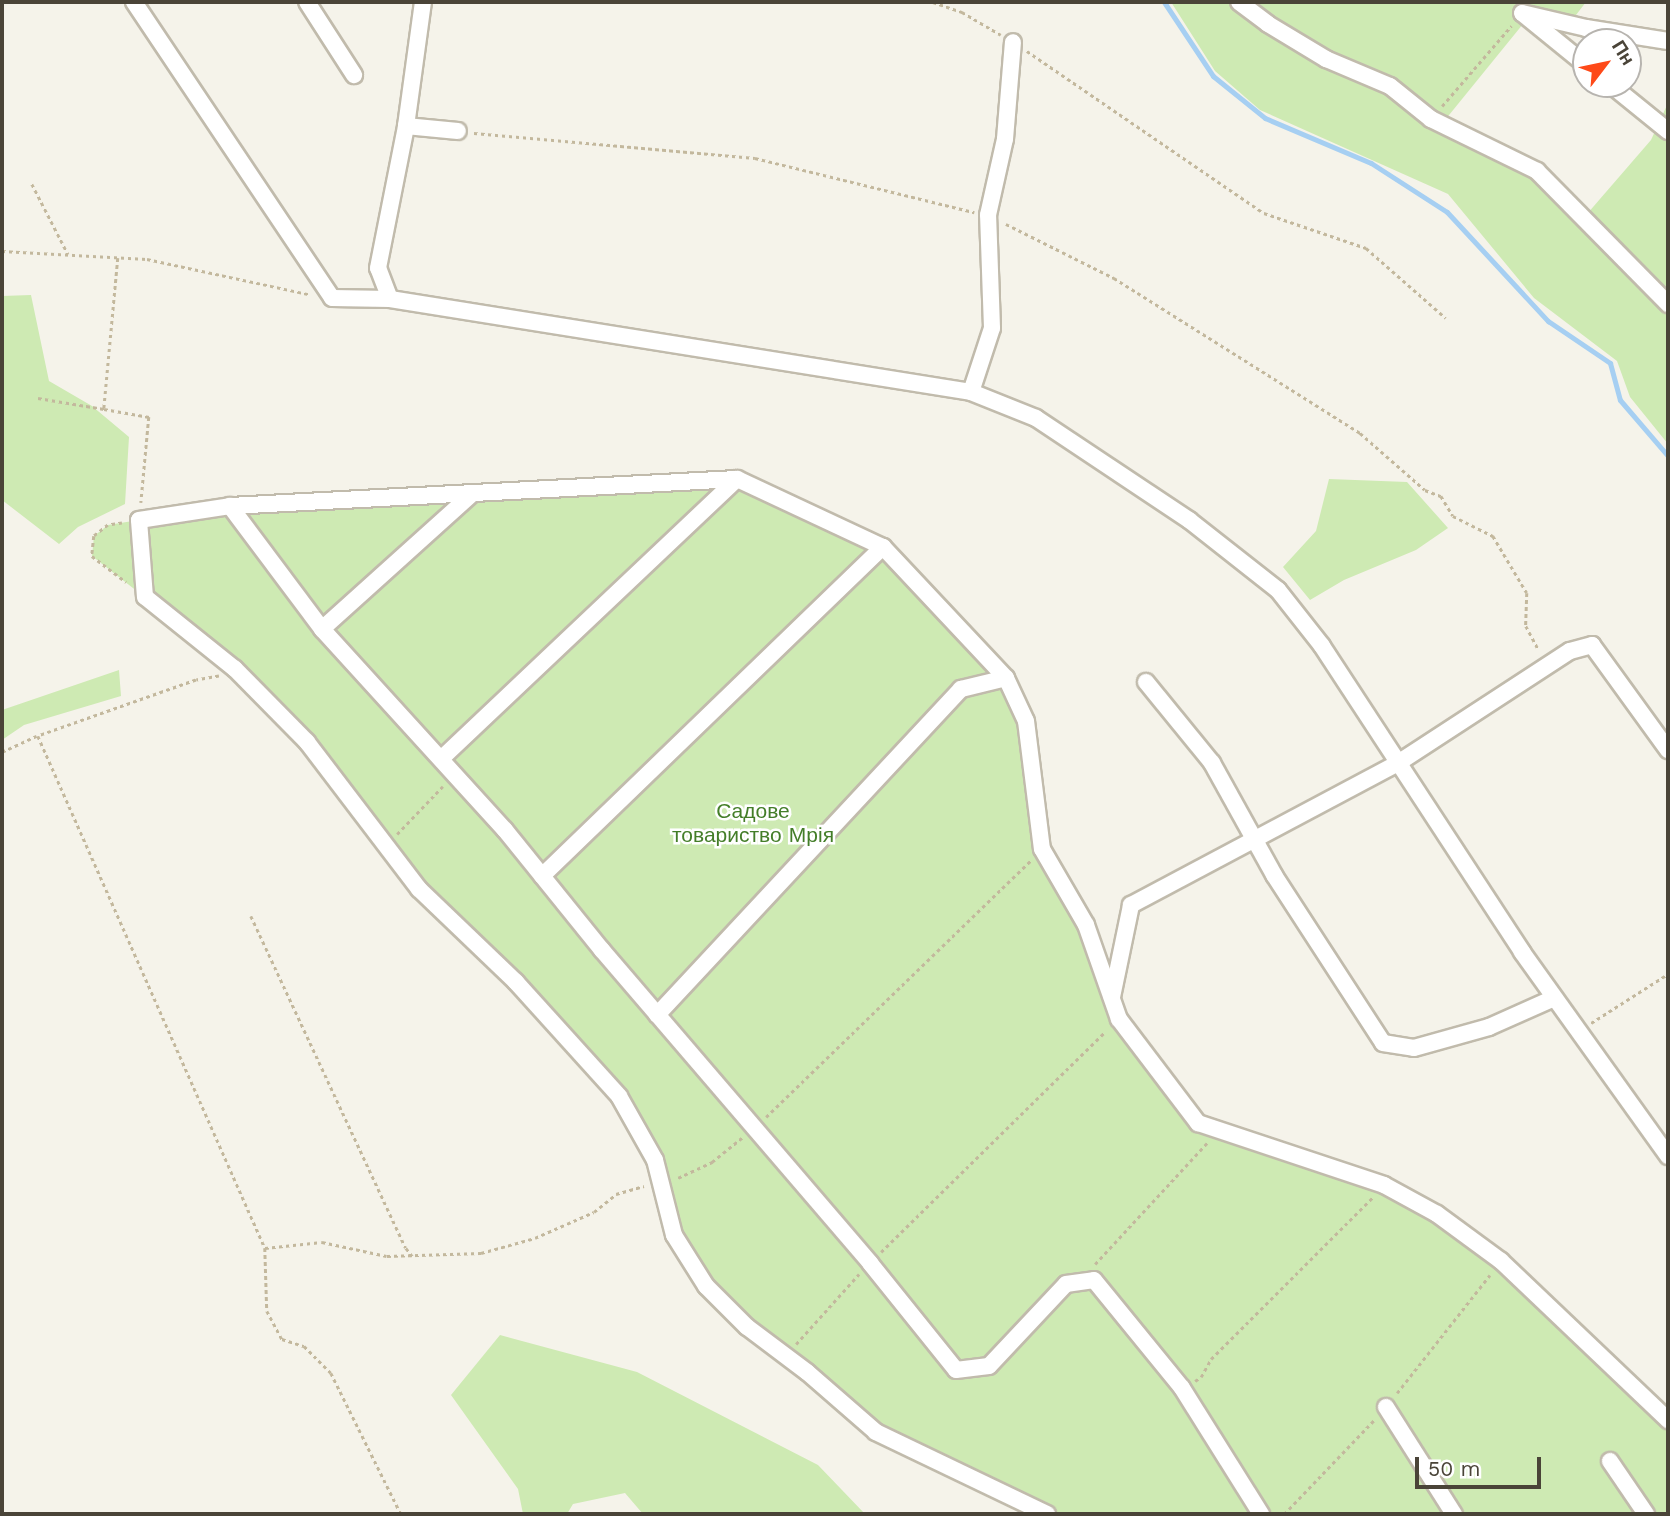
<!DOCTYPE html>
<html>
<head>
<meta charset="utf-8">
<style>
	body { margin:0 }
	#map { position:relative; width:1670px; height:1516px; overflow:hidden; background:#f5f3ea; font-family:"Work Sans",sans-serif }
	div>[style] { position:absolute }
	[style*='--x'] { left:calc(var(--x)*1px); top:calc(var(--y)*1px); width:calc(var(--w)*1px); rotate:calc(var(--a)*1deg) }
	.green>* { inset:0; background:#ceeab3 }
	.stream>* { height:5px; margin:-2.5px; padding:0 2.5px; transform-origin:2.5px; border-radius:2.5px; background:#a6cff2 }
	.path>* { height:2.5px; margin-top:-1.25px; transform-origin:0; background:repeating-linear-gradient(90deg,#c3b89d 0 3.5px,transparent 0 7px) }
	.roads { filter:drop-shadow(2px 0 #c1bbac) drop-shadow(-2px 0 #c1bbac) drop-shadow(0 2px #c1bbac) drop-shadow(0 -2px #c1bbac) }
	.minor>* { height:16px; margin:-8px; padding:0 8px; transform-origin:8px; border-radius:8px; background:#fff }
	span { translate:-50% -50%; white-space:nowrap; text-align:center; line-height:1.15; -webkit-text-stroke:5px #fff; paint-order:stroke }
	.park-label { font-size:21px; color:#447e29 }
	.frame { position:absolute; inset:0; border:4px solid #4a4438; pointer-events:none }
	.north { position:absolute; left:1572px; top:28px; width:70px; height:70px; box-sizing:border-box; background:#fff; border:2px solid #b7b4af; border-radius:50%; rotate:58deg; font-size:19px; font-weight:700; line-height:28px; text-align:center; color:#4a4438 }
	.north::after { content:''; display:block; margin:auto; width:24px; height:32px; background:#fe4a19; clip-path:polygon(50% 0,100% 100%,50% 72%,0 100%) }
	.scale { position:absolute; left:1415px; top:1457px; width:126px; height:32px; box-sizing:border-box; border:4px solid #4a4438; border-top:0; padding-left:9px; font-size:21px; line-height:24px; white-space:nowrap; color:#4a4438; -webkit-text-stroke:5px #fff; paint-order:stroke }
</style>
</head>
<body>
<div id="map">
	<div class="green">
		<div style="clip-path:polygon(1171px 2px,1586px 2px,1566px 28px,1523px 24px,1445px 120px,1540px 165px,1587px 214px,1651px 140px,1668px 103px,1668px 444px,1630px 397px,1617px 361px,1534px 298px,1448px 194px,1260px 110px,1215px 71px)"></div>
		<div style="clip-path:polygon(31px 295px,49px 381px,92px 406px,129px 437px,125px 504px,78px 527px,59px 544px,2px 500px,2px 296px)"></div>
		<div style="clip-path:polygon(737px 479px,883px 547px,1006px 678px,1026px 721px,1042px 849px,1086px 925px,1119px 1019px,1198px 1123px,1384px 1185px,1501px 1261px,1668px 1420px,1668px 1514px,1047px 1514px,876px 1432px,747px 1327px,674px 1235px,655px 1160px,619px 1096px,419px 889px,307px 742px,193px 635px,92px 556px,94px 536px,108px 525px,139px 520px)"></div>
		<div style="clip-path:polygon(1329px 479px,1407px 482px,1448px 528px,1416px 550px,1344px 580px,1310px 600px,1283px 567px,1316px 531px)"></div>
		<div style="clip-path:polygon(119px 670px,121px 696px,24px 725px,2px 740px,2px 710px)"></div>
		<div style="clip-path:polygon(500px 1335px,637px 1372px,818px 1465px,865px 1514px,643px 1514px,625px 1493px,573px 1504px,567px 1514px,523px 1514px,518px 1489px,451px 1395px)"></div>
	</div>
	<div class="stream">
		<div style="--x:1164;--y:2;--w:89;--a:56.5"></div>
		<div style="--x:1213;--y:76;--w:67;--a:38.9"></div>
		<div style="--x:1265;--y:118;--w:115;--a:23"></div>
		<div style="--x:1371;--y:163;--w:90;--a:32.8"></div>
		<div style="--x:1447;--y:212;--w:149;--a:47.2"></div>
		<div style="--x:1548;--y:321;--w:75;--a:34.1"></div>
		<div style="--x:1610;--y:363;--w:38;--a:75"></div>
		<div style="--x:1620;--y:400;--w:74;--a:49.4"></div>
	</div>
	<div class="path">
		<div style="--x:933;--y:2;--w:31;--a:19"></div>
		<div style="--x:962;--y:12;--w:45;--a:30.5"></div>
		<div style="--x:1027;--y:51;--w:287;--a:34.4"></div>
		<div style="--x:1264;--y:213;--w:108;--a:18.9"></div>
		<div style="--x:1366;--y:248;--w:106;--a:41.2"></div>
		<div style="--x:1442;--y:106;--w:106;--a:-49.2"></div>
		<div style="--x:474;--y:133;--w:282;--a:5.1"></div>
		<div style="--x:755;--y:158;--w:226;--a:13.9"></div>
		<div style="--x:32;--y:184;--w:79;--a:62.8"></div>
		<div style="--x:1006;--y:224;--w:121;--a:26.6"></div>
		<div style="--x:1114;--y:278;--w:291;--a:32.2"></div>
		<div style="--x:1360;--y:433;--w:86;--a:41.2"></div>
		<div style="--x:1425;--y:490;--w:17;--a:21"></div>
		<div style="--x:1441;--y:496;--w:23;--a:59"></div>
		<div style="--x:1453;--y:516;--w:45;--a:26.6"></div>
		<div style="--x:1493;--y:536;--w:66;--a:59.2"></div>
		<div style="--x:1527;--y:593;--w:33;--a:92"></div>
		<div style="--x:1526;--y:626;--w:27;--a:62"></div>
		<div style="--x:2;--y:251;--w:145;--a:3.2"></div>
		<div style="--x:147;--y:259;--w:165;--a:12.3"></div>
		<div style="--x:118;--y:258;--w:152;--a:95.3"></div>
		<div style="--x:104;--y:409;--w:46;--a:10.1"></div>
		<div style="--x:149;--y:417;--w:86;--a:95.3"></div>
		<div style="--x:38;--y:398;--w:67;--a:9.5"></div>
		<div style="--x:122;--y:523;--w:14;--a:172"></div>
		<div style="--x:108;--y:525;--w:18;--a:142"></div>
		<div style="--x:94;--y:536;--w:20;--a:96"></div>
		<div style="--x:92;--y:556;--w:43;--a:37.4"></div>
		<div style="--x:219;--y:676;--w:23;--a:170"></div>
		<div style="--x:196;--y:680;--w:168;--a:160.5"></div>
		<div style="--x:38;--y:736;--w:560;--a:66.09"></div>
		<div style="--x:265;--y:1248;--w:63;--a:88.2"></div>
		<div style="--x:267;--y:1311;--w:32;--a:62"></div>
		<div style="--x:282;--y:1339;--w:23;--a:18"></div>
		<div style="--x:304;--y:1346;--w:38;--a:45"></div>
		<div style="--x:331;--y:1373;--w:157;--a:63.6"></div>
		<div style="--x:2;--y:752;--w:38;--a:-25"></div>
		<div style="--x:397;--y:834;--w:66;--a:-46.2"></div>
		<div style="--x:251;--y:916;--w:366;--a:65"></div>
		<div style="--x:406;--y:1248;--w:11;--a:52"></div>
		<div style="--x:1591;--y:1023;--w:91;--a:-32.5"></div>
		<div style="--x:766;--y:1117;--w:368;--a:-44.1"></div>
		<div style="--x:678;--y:1178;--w:38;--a:-25"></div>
		<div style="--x:712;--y:1162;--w:40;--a:-39"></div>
		<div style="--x:265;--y:1248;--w:57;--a:-6"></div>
		<div style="--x:322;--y:1242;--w:66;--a:12.2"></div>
		<div style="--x:387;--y:1256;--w:94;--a:-1.8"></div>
		<div style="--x:481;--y:1253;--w:56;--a:-15.5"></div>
		<div style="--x:535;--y:1238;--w:64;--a:-23.8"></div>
		<div style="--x:594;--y:1212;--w:28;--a:-39"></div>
		<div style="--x:616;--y:1194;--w:29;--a:-16"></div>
		<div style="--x:881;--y:1252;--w:315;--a:-44.5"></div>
		<div style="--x:1095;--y:1264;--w:165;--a:-47.2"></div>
		<div style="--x:796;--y:1344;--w:94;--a:-48"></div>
		<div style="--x:1195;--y:1381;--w:7;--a:-34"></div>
		<div style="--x:1201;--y:1377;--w:21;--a:-61"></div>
		<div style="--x:1211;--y:1359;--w:228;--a:-45"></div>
		<div style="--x:1397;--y:1393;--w:150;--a:-51.8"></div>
		<div style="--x:1284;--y:1514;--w:130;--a:-46.2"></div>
	</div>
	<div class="roads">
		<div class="minor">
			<div style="--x:134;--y:2;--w:356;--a:56.2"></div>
			<div style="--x:332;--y:298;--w:58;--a:1"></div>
			<div style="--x:390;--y:299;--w:588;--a:9.09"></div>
			<div style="--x:971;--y:392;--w:70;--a:21.8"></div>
			<div style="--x:1036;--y:418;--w:184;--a:33.7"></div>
			<div style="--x:1189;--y:520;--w:113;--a:38.2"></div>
			<div style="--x:1278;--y:590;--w:71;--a:51.8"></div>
			<div style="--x:1322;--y:646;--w:366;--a:56.8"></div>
			<div style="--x:1522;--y:952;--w:251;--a:54.4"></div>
			<div style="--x:307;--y:2;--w:87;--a:57.2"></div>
			<div style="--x:1239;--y:2;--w:36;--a:37"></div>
			<div style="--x:1268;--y:24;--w:68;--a:31.1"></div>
			<div style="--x:1326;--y:59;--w:69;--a:22.9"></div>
			<div style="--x:1390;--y:86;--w:53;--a:38.8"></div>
			<div style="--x:1431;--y:119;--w:118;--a:26.1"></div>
			<div style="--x:1537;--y:171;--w:187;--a:45.4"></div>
			<div style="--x:1586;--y:65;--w:82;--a:-140.9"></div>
			<div style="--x:1522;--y:13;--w:66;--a:13.2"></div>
			<div style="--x:1586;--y:28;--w:83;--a:9"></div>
			<div style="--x:1610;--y:84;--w:75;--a:39"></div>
			<div style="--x:406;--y:126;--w:52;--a:5.5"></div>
			<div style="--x:390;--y:299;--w:33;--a:-111"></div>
			<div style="--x:378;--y:268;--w:145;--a:-78.8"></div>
			<div style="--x:406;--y:126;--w:125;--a:-82.2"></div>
			<div style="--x:971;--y:392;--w:67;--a:-71.8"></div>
			<div style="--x:992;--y:328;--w:113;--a:-92"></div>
			<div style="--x:988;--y:215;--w:78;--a:-77.4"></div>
			<div style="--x:1005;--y:139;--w:97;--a:-85.3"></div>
			<div style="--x:230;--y:506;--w:154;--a:53.2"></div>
			<div style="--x:322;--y:629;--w:272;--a:47.7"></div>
			<div style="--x:505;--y:830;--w:154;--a:51.1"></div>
			<div style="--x:602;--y:950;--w:412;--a:49.4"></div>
			<div style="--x:870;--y:1263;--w:137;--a:51.2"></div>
			<div style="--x:956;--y:1370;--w:33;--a:-7"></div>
			<div style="--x:989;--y:1366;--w:112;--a:-46.8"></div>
			<div style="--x:1066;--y:1284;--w:28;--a:-8"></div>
			<div style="--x:1094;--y:1280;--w:139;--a:50.8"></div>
			<div style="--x:1182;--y:1388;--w:149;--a:57.9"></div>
			<div style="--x:322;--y:629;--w:203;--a:-42"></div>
			<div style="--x:1146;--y:682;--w:104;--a:50.8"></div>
			<div style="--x:1212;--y:763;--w:128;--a:61"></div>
			<div style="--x:1274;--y:875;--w:200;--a:57"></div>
			<div style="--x:1383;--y:1043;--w:31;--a:9"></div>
			<div style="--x:1414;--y:1048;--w:78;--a:-15.6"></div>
			<div style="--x:1489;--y:1027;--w:71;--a:-24"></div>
			<div style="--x:442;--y:758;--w:406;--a:-43.4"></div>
			<div style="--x:542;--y:876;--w:474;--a:-44"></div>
			<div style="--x:1112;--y:997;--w:94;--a:-78.3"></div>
			<div style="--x:1131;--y:905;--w:302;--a:-28"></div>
			<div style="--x:1398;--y:763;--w:205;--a:-33.1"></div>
			<div style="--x:1570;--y:651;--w:23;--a:-15"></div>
			<div style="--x:1592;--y:645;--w:130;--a:54.1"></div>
			<div style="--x:657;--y:1015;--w:446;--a:-47"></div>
			<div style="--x:961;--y:689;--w:46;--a:-13.7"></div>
			<div style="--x:1386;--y:1407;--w:127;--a:57.6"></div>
			<div style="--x:1610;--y:1461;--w:64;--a:55.8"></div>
			<div style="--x:1047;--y:1514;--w:190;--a:-154.4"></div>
			<div style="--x:876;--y:1432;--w:91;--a:-139"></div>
			<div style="--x:807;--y:1372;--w:75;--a:-143.1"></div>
			<div style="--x:747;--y:1327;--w:58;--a:-135"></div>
			<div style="--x:706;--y:1286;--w:60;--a:-122.1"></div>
			<div style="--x:674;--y:1235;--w:77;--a:-104.2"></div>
			<div style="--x:655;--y:1160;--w:73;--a:-119.4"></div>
			<div style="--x:619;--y:1096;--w:154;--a:-132.1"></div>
			<div style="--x:516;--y:982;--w:134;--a:-136.2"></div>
			<div style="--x:419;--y:889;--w:185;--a:-127.3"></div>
			<div style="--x:307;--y:742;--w:103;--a:-134.6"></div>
			<div style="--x:235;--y:669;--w:115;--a:-141.3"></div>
			<div style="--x:145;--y:597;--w:77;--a:-94.5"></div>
			<div style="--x:139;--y:520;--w:92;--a:-8.7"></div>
			<div style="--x:230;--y:506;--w:508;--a:-3.05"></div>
			<div style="--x:737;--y:479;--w:161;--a:25"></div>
			<div style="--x:883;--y:547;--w:180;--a:46.8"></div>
			<div style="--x:1006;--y:678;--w:47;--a:65.1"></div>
			<div style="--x:1026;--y:721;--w:129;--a:82.9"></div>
			<div style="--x:1042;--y:849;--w:88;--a:59.9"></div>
			<div style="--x:1086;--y:925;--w:100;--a:70.7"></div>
			<div style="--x:1119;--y:1019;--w:131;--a:52.8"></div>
			<div style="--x:1198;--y:1123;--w:196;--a:18.4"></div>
			<div style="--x:1384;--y:1185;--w:60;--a:28.7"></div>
			<div style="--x:1437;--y:1214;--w:79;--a:36.3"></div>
			<div style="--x:1501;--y:1261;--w:231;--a:43.6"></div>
		</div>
	</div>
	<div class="park-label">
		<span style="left:753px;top:823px">Садове<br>товариство Мрія</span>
	</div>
	<div class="frame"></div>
	<div class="north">Пн</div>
	<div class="scale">50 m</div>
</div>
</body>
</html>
